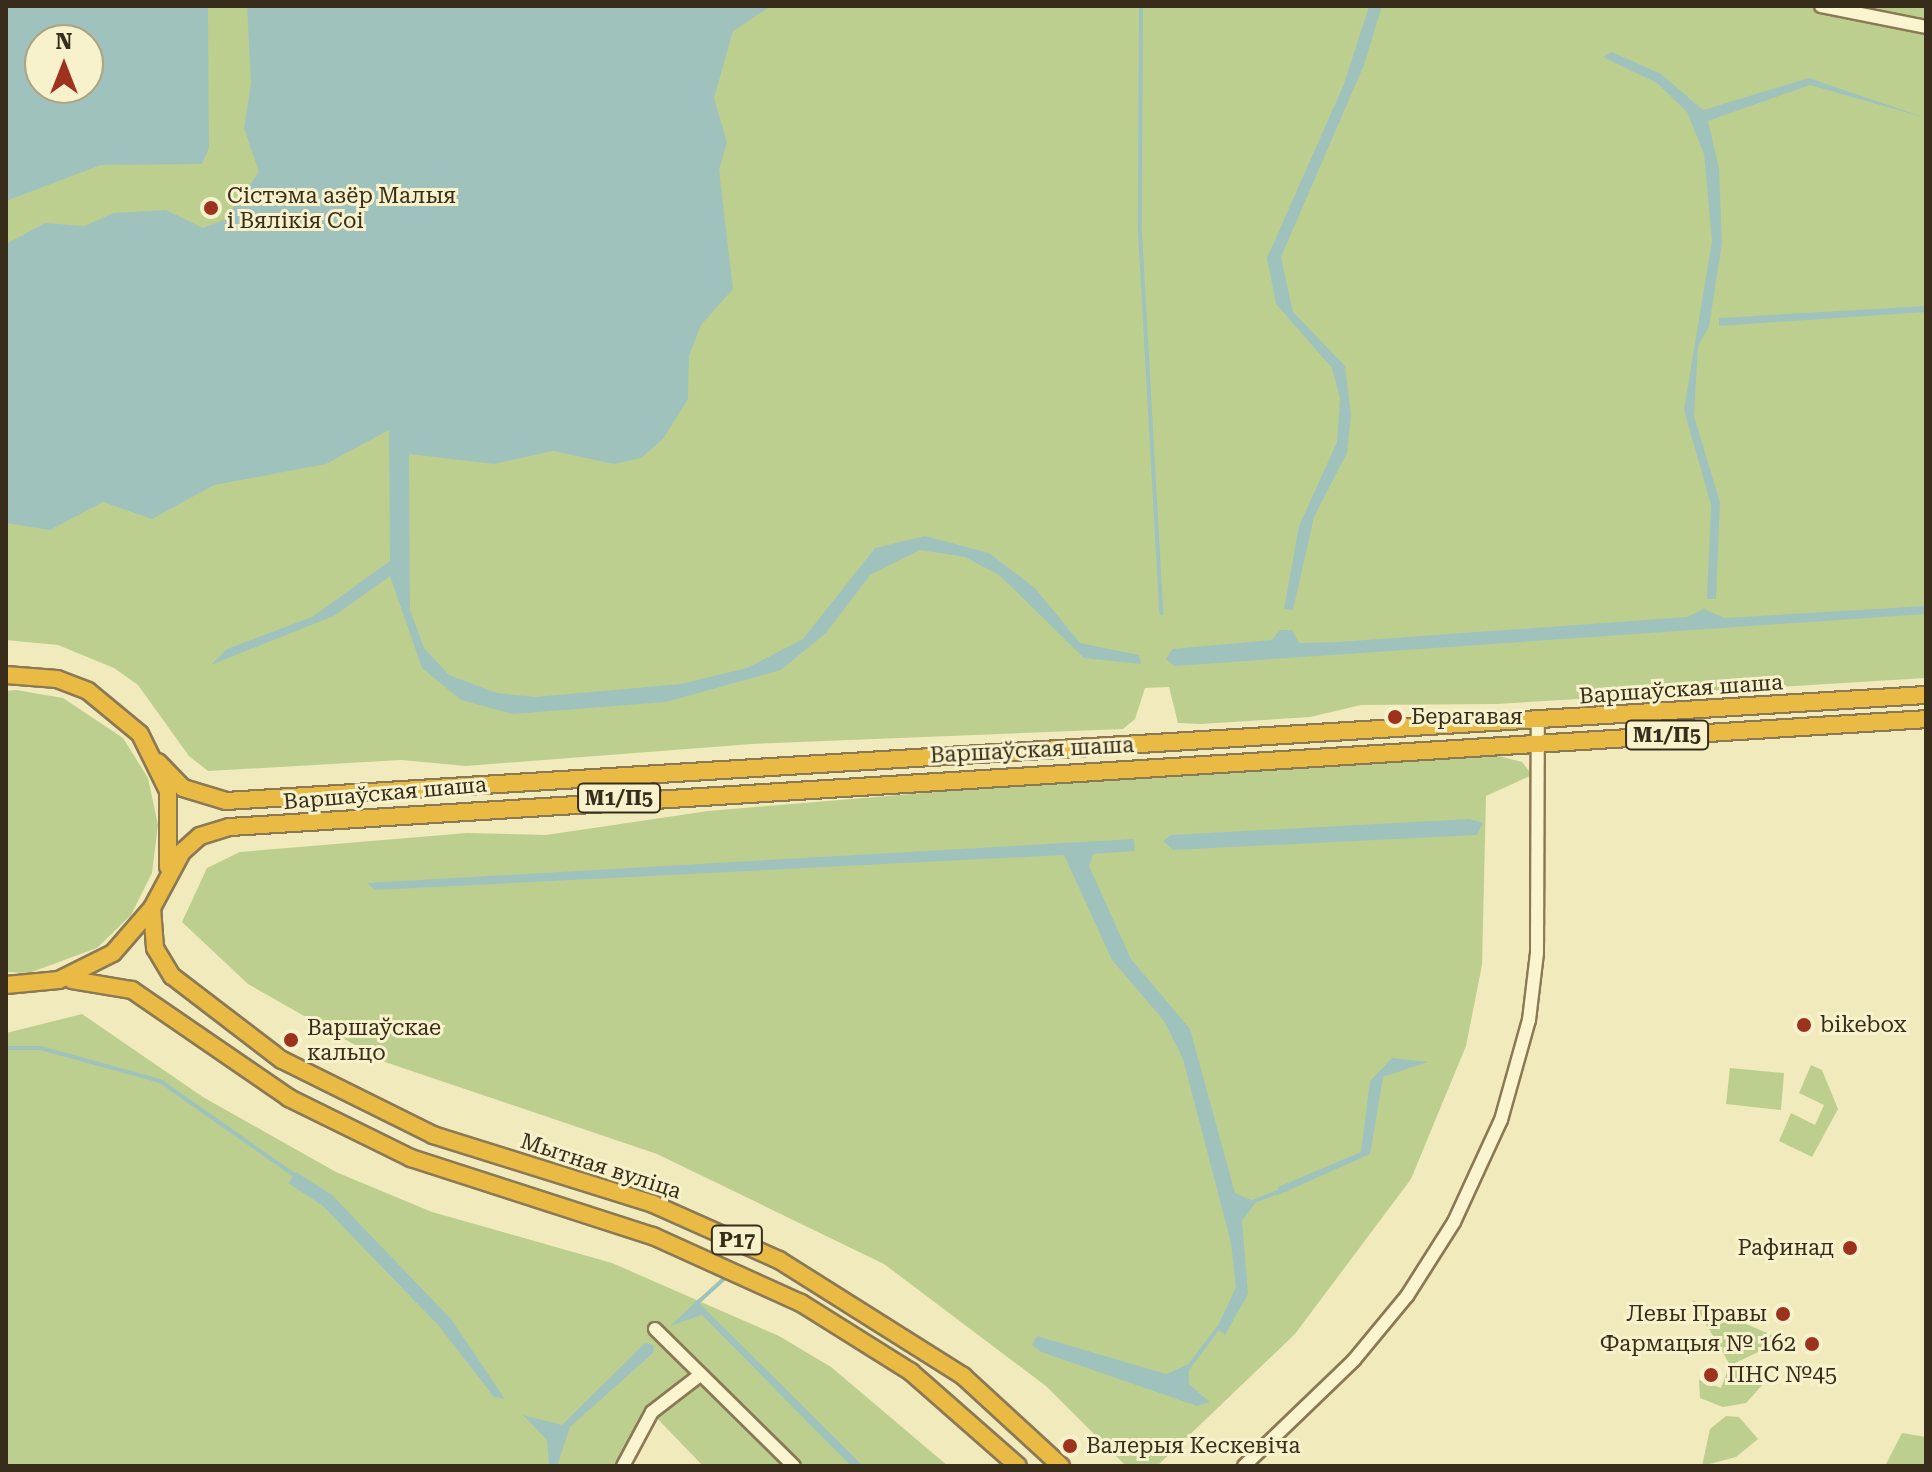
<!DOCTYPE html>
<html>
<head>
<meta charset="utf-8">
<style>
	body { margin:0 }
	#map { position:relative; width:1932px; height:1472px; overflow:hidden; background:#f1eabc; font-family:"Roboto Serif",serif }
	div>[style] { position:absolute }
	[style*='--x'] { left:calc(var(--x)*1px); top:calc(var(--y)*1px); width:calc(var(--w)*1px); rotate:calc(var(--a)*1deg) }
	.green>* { inset:0; background:#bdcf8f }
	.water>* { inset:0; background:#a0c2bd }
	.stream>* { height:4px; margin:-2px; padding:0 2px; transform-origin:2px; border-radius:2px; background:#a0c2bd }
	.roads { filter:drop-shadow(2px 0 #8a7954) drop-shadow(-2px 0 #8a7954) drop-shadow(0 2px #8a7954) drop-shadow(0 -2px #8a7954) }
	.minor>* { height:12px; margin:-6px; padding:0 6px; transform-origin:6px; border-radius:6px; background:#fbf5cf }
	.highway>* { height:16px; margin:-8px; padding:0 8px; transform-origin:8px; border-radius:8px; background:#e9bb44 }
	.dots>* { width:22px; height:22px; translate:-50% -50%; box-sizing:border-box; border:4px solid #f8f2cc; border-radius:50% }
	span { translate:-50% -50%; white-space:nowrap; text-align:center; line-height:1.15; -webkit-text-stroke:6px #f8f2cc; paint-order:stroke }
	.shield-label span { padding:2px 6px; background:#f8f2cc; border:2px solid; border-radius:6px; -webkit-text-stroke-width:0 }
	.shield-label { font-size:20px; color:#372d1a; font-weight:700 }
	.poi-label { font-size:22px; color:#372d1a }
	.left { translate:0 -50%; text-align:left }
	.right { translate:-100% -50%; text-align:right }
	.street-label { font-size:22px; color:#372d1a }
	.frame { position:absolute; inset:0; border:8px solid #372d1a; pointer-events:none }
	.north { position:absolute; left:24px; top:24px; width:80px; height:80px; box-sizing:border-box; background:#f8f2cc; border:2px solid #aba385; border-radius:50%; rotate:0deg; font-size:22px; font-weight:700; line-height:32px; text-align:center; color:#372d1a }
	.north::after { content:''; display:block; margin:auto; width:28px; height:36px; background:#9d331f; clip-path:polygon(50% 0,100% 100%,50% 72%,0 100%) }
</style>
</head>
<body>
<div id="map">
	<div class="green">
		<div style="clip-path:polygon(evenodd,6px 6px,1926px 6px,1926px 678px,1496px 704px,1361px 705px,1310px 717px,1200px 724px,1178px 723px,1169px 687px,1145px 688px,1135px 719px,1123px 729px,752px 744px,466px 766px,401px 760px,208px 771px,189px 756px,138px 685px,114px 668px,58px 645px,6px 640px,6px 6px,40px 40px,88px 40px,88px 88px,40px 88px,40px 40px)"></div>
		<div style="clip-path:polygon(16px 690px,63px 698px,123px 738px,148px 778px,158px 825px,152px 873px,131px 915px,97px 948px,29px 973px,6px 972px,6px 691px)"></div>
		<div style="clip-path:polygon(1499px 756px,1522px 762px,1532px 775px,1486px 796px,1482px 965px,1466px 1046px,1411px 1179px,1295px 1334px,1157px 1466px,1126px 1466px,1046px 1386px,884px 1264px,657px 1154px,385px 1062px,248px 984px,182px 922px,207px 868px,240px 852px,467px 833px,546px 835px,708px 811px,1042px 783px)"></div>
		<div style="clip-path:polygon(82px 1014px,203px 1097px,336px 1172px,432px 1212px,612px 1263px,779px 1336px,831px 1367px,948px 1466px,703px 1466px,652px 1413px,623px 1466px,6px 1466px,6px 1033px)"></div>
		<div style="clip-path:polygon(1811px 1065px,1822px 1070px,1838px 1109px,1812px 1157px,1779px 1141px,1791px 1113px,1815px 1125px,1824px 1105px,1799px 1093px)"></div>
		<div style="clip-path:polygon(1730px 1068px,1784px 1073px,1781px 1110px,1726px 1104px)"></div>
		<div style="clip-path:polygon(1692px 1300px,1783px 1340px,1731px 1365px,1765px 1382px,1746px 1403px,1723px 1407px,1700px 1398px,1699px 1380px,1721px 1388px,1730px 1365px)"></div>
		<div style="clip-path:polygon(1726px 1416px,1739px 1417px,1758px 1439px,1736px 1457px,1702px 1466px,1710px 1429px)"></div>
		<div style="clip-path:polygon(1902px 1433px,1926px 1437px,1926px 1466px,1886px 1464px)"></div>
	</div>
	<div class="water">
		<div style="clip-path:polygon(evenodd,6px 6px,208px 8px,209px 148px,202px 164px,101px 165px,6px 201px,6px 6px,88px 40px,88px 88px,40px 88px,40px 40px,88px 40px)"></div>
		<div style="clip-path:polygon(247px 6px,771px 6px,733px 31px,714px 98px,727px 142px,719px 170px,733px 289px,701px 325px,689px 356px,688px 399px,663px 439px,641px 458px,614px 464px,553px 451px,494px 464px,409px 454px,410px 610px,424px 648px,449px 675px,497px 693px,535px 697px,681px 684px,747px 668px,803px 639px,875px 548px,925px 536px,989px 553px,1035px 588px,1080px 643px,1139px 655px,1141px 664px,1084px 658px,999px 575px,965px 557px,920px 550px,870px 575px,826px 633px,781px 670px,666px 702px,513px 714px,461px 700px,422px 668px,390px 576px,334px 616px,211px 665px,227px 649px,312px 617px,390px 561px,389px 430px,326px 464px,214px 485px,152px 519px,103px 502px,50px 530px,6px 523px,6px 244px,45px 223px,85px 226px,113px 213px,166px 210px,203px 228px,224px 220px,259px 172px,244px 128px,251px 83px)"></div>
		<div style="clip-path:polygon(1369px 6px,1382px 6px,1364px 65px,1281px 257px,1293px 312px,1345px 366px,1351px 415px,1347px 453px,1314px 517px,1293px 610px,1284px 609px,1299px 526px,1337px 442px,1340px 399px,1332px 368px,1276px 304px,1267px 258px,1344px 84px)"></div>
		<div style="clip-path:polygon(1612px 52px,1661px 74px,1703px 110px,1809px 78px,1926px 118px,1810px 85px,1708px 121px,1719px 168px,1722px 243px,1709px 327px,1698px 346px,1694px 416px,1720px 502px,1716px 599px,1707px 599px,1711px 505px,1684px 410px,1712px 241px,1704px 154px,1687px 112px,1657px 83px,1603px 57px)"></div>
		<div style="clip-path:polygon(1926px 306px,1926px 312px,1719px 326px,1719px 318px)"></div>
		<div style="clip-path:polygon(1926px 606px,1926px 614px,1174px 666px,1166px 659px,1172px 649px,1272px 640px,1280px 630px,1292px 630px,1299px 643px,1338px 642px,1687px 617px,1704px 609px,1725px 618px)"></div>
		<div style="clip-path:polygon(1469px 819px,1483px 823px,1477px 835px,1173px 850px,1163px 841px,1171px 835px)"></div>
		<div style="clip-path:polygon(1134px 839px,1135px 851px,1093px 854px,1089px 866px,1131px 959px,1190px 1029px,1235px 1193px,1256px 1202px,1242px 1221px,1248px 1294px,1225px 1335px,1217px 1328px,1236px 1287px,1231px 1243px,1183px 1059px,1164px 1021px,1112px 960px,1064px 855px,375px 890px,367px 883px)"></div>
		<div style="clip-path:polygon(1392px 1058px,1428px 1062px,1383px 1077px,1370px 1154px,1276px 1196px,1278px 1187px,1361px 1152px,1370px 1081px)"></div>
		<div style="clip-path:polygon(296px 1172px,332px 1195px,451px 1319px,505px 1399px,494px 1397px,438px 1325px,323px 1206px,288px 1183px)"></div>
		<div style="clip-path:polygon(697px 1301px,863px 1466px,851px 1466px,702px 1315px,670px 1326px)"></div>
		<div style="clip-path:polygon(1037px 1336px,1166px 1374px,1189px 1364px,1189px 1384px,1210px 1402px,1197px 1406px,1041px 1352px,1032px 1345px)"></div>
		<div style="clip-path:polygon(645px 1343px,654px 1345px,653px 1353px,570px 1427px,557px 1466px,549px 1466px,547px 1440px,523px 1415px,562px 1425px)"></div>
	</div>
	<div class="stream">
		<div style="--x:1141;--y:6;--w:226;--a:90.3"></div>
		<div style="--x:1140;--y:232;--w:382;--a:86.8"></div>
		<div style="--x:6;--y:1048;--w:35;--a:0"></div>
		<div style="--x:41;--y:1048;--w:123;--a:15.5"></div>
		<div style="--x:160;--y:1081;--w:167;--a:35"></div>
		<div style="--x:1252;--y:1202;--w:28;--a:-21"></div>
		<div style="--x:695;--y:1305;--w:42;--a:-42.1"></div>
		<div style="--x:1188;--y:1368;--w:51;--a:-52.9"></div>
	</div>
	<div class="roads">
		<div class="minor">
			<div style="--x:1821;--y:6;--w:107;--a:11.3"></div>
			<div style="--x:655;--y:1329;--w:195;--a:44.6"></div>
			<div style="--x:623;--y:1466;--w:61;--a:-61.8"></div>
			<div style="--x:652;--y:1412;--w:61;--a:-37.6"></div>
			<div style="--x:1244;--y:1466;--w:153;--a:-43.9"></div>
			<div style="--x:1354;--y:1360;--w:83;--a:-50.4"></div>
			<div style="--x:1407;--y:1296;--w:88;--a:-57.6"></div>
			<div style="--x:1454;--y:1222;--w:112;--a:-65.3"></div>
			<div style="--x:1501;--y:1120;--w:104;--a:-74.4"></div>
			<div style="--x:1529;--y:1020;--w:67;--a:-83.2"></div>
			<div style="--x:1537;--y:953;--w:233;--a:-89.8"></div>
		</div>
		<div class="highway">
			<div style="--x:6;--y:675;--w:51;--a:4.5"></div>
			<div style="--x:57;--y:679;--w:33;--a:21"></div>
			<div style="--x:88;--y:691;--w:67;--a:39.6"></div>
			<div style="--x:140;--y:734;--w:64;--a:63.8"></div>
			<div style="--x:168;--y:791;--w:76;--a:90"></div>
			<div style="--x:158;--y:762;--w:36;--a:46"></div>
			<div style="--x:183;--y:788;--w:45;--a:16.8"></div>
			<div style="--x:226;--y:801;--w:1703;--a:-3.57"></div>
			<div style="--x:152;--y:908;--w:40;--a:85.7"></div>
			<div style="--x:155;--y:948;--w:33;--a:59"></div>
			<div style="--x:172;--y:976;--w:138;--a:37.4"></div>
			<div style="--x:282;--y:1060;--w:169;--a:26.4"></div>
			<div style="--x:433;--y:1135;--w:231;--a:17.4"></div>
			<div style="--x:653;--y:1204;--w:138;--a:24"></div>
			<div style="--x:779;--y:1260;--w:218;--a:32.2"></div>
			<div style="--x:963;--y:1376;--w:133;--a:42.6"></div>
			<div style="--x:72;--y:980;--w:61;--a:9.5"></div>
			<div style="--x:132;--y:990;--w:191;--a:34.5"></div>
			<div style="--x:289;--y:1098;--w:136;--a:26.2"></div>
			<div style="--x:411;--y:1158;--w:254;--a:17.9"></div>
			<div style="--x:653;--y:1236;--w:162;--a:24.4"></div>
			<div style="--x:801;--y:1303;--w:130;--a:32.1"></div>
			<div style="--x:911;--y:1372;--w:142;--a:41.3"></div>
			<div style="--x:6;--y:985;--w:53;--a:-5.4"></div>
			<div style="--x:59;--y:980;--w:60;--a:-26.6"></div>
			<div style="--x:113;--y:953;--w:60;--a:-49.1"></div>
			<div style="--x:152;--y:908;--w:64;--a:-61.8"></div>
			<div style="--x:182;--y:852;--w:24;--a:-42"></div>
			<div style="--x:200;--y:836;--w:31;--a:-17"></div>
			<div style="--x:230;--y:827;--w:1699;--a:-3.64"></div>
		</div>
	</div>
	<div class="dots">
		<div style="left:211px;top:208px;background:#9d331f"></div>
		<div style="left:1395px;top:717px;background:#9d331f"></div>
		<div style="left:1804px;top:1025px;background:#9d331f"></div>
		<div style="left:291px;top:1040px;background:#9d331f"></div>
		<div style="left:1850px;top:1248px;background:#9d331f"></div>
		<div style="left:1783px;top:1314px;background:#9d331f"></div>
		<div style="left:1812px;top:1344px;background:#9d331f"></div>
		<div style="left:1711px;top:1375px;background:#9d331f"></div>
		<div style="left:1070px;top:1446px;background:#9d331f"></div>
	</div>
	<div class="shield-label">
		<span style="left:1667px;top:735px">М1/П5</span>
		<span style="left:619px;top:798px">М1/П5</span>
		<span style="left:737px;top:1240px">Р17</span>
	</div>
	<div class="poi-label">
		<span class="left" style="left:227px;top:208px">Сістэма азёр Малыя<br>і Вялікія Соі</span>
		<span class="left" style="left:1411px;top:717px">Берагавая</span>
		<span class="left" style="left:1820px;top:1025px">bikebox</span>
		<span class="left" style="left:307px;top:1040px">Варшаўскае<br>кальцо</span>
		<span class="right" style="left:1834px;top:1248px">Рафинад</span>
		<span class="right" style="left:1767px;top:1314px">Левы Правы</span>
		<span class="right" style="left:1796px;top:1344px">Фармацыя № 162</span>
		<span class="left" style="left:1727px;top:1375px">ПНС №45</span>
		<span class="left" style="left:1086px;top:1446px">Валерыя Кескевіча</span>
	</div>
	<div class="street-label">
		<span style="left:1681px;top:689px;rotate:-4deg">Варшаўская шаша</span>
		<span style="left:1032px;top:750px;rotate:-3deg">Варшаўская шаша</span>
		<span style="left:385px;top:793px;rotate:-5deg">Варшаўская шаша</span>
		<span style="left:601px;top:1166px;rotate:18deg">Мытная вуліца</span>
	</div>
	<div class="frame"></div>
	<div class="north">N</div>
</div>
</body>
</html>
